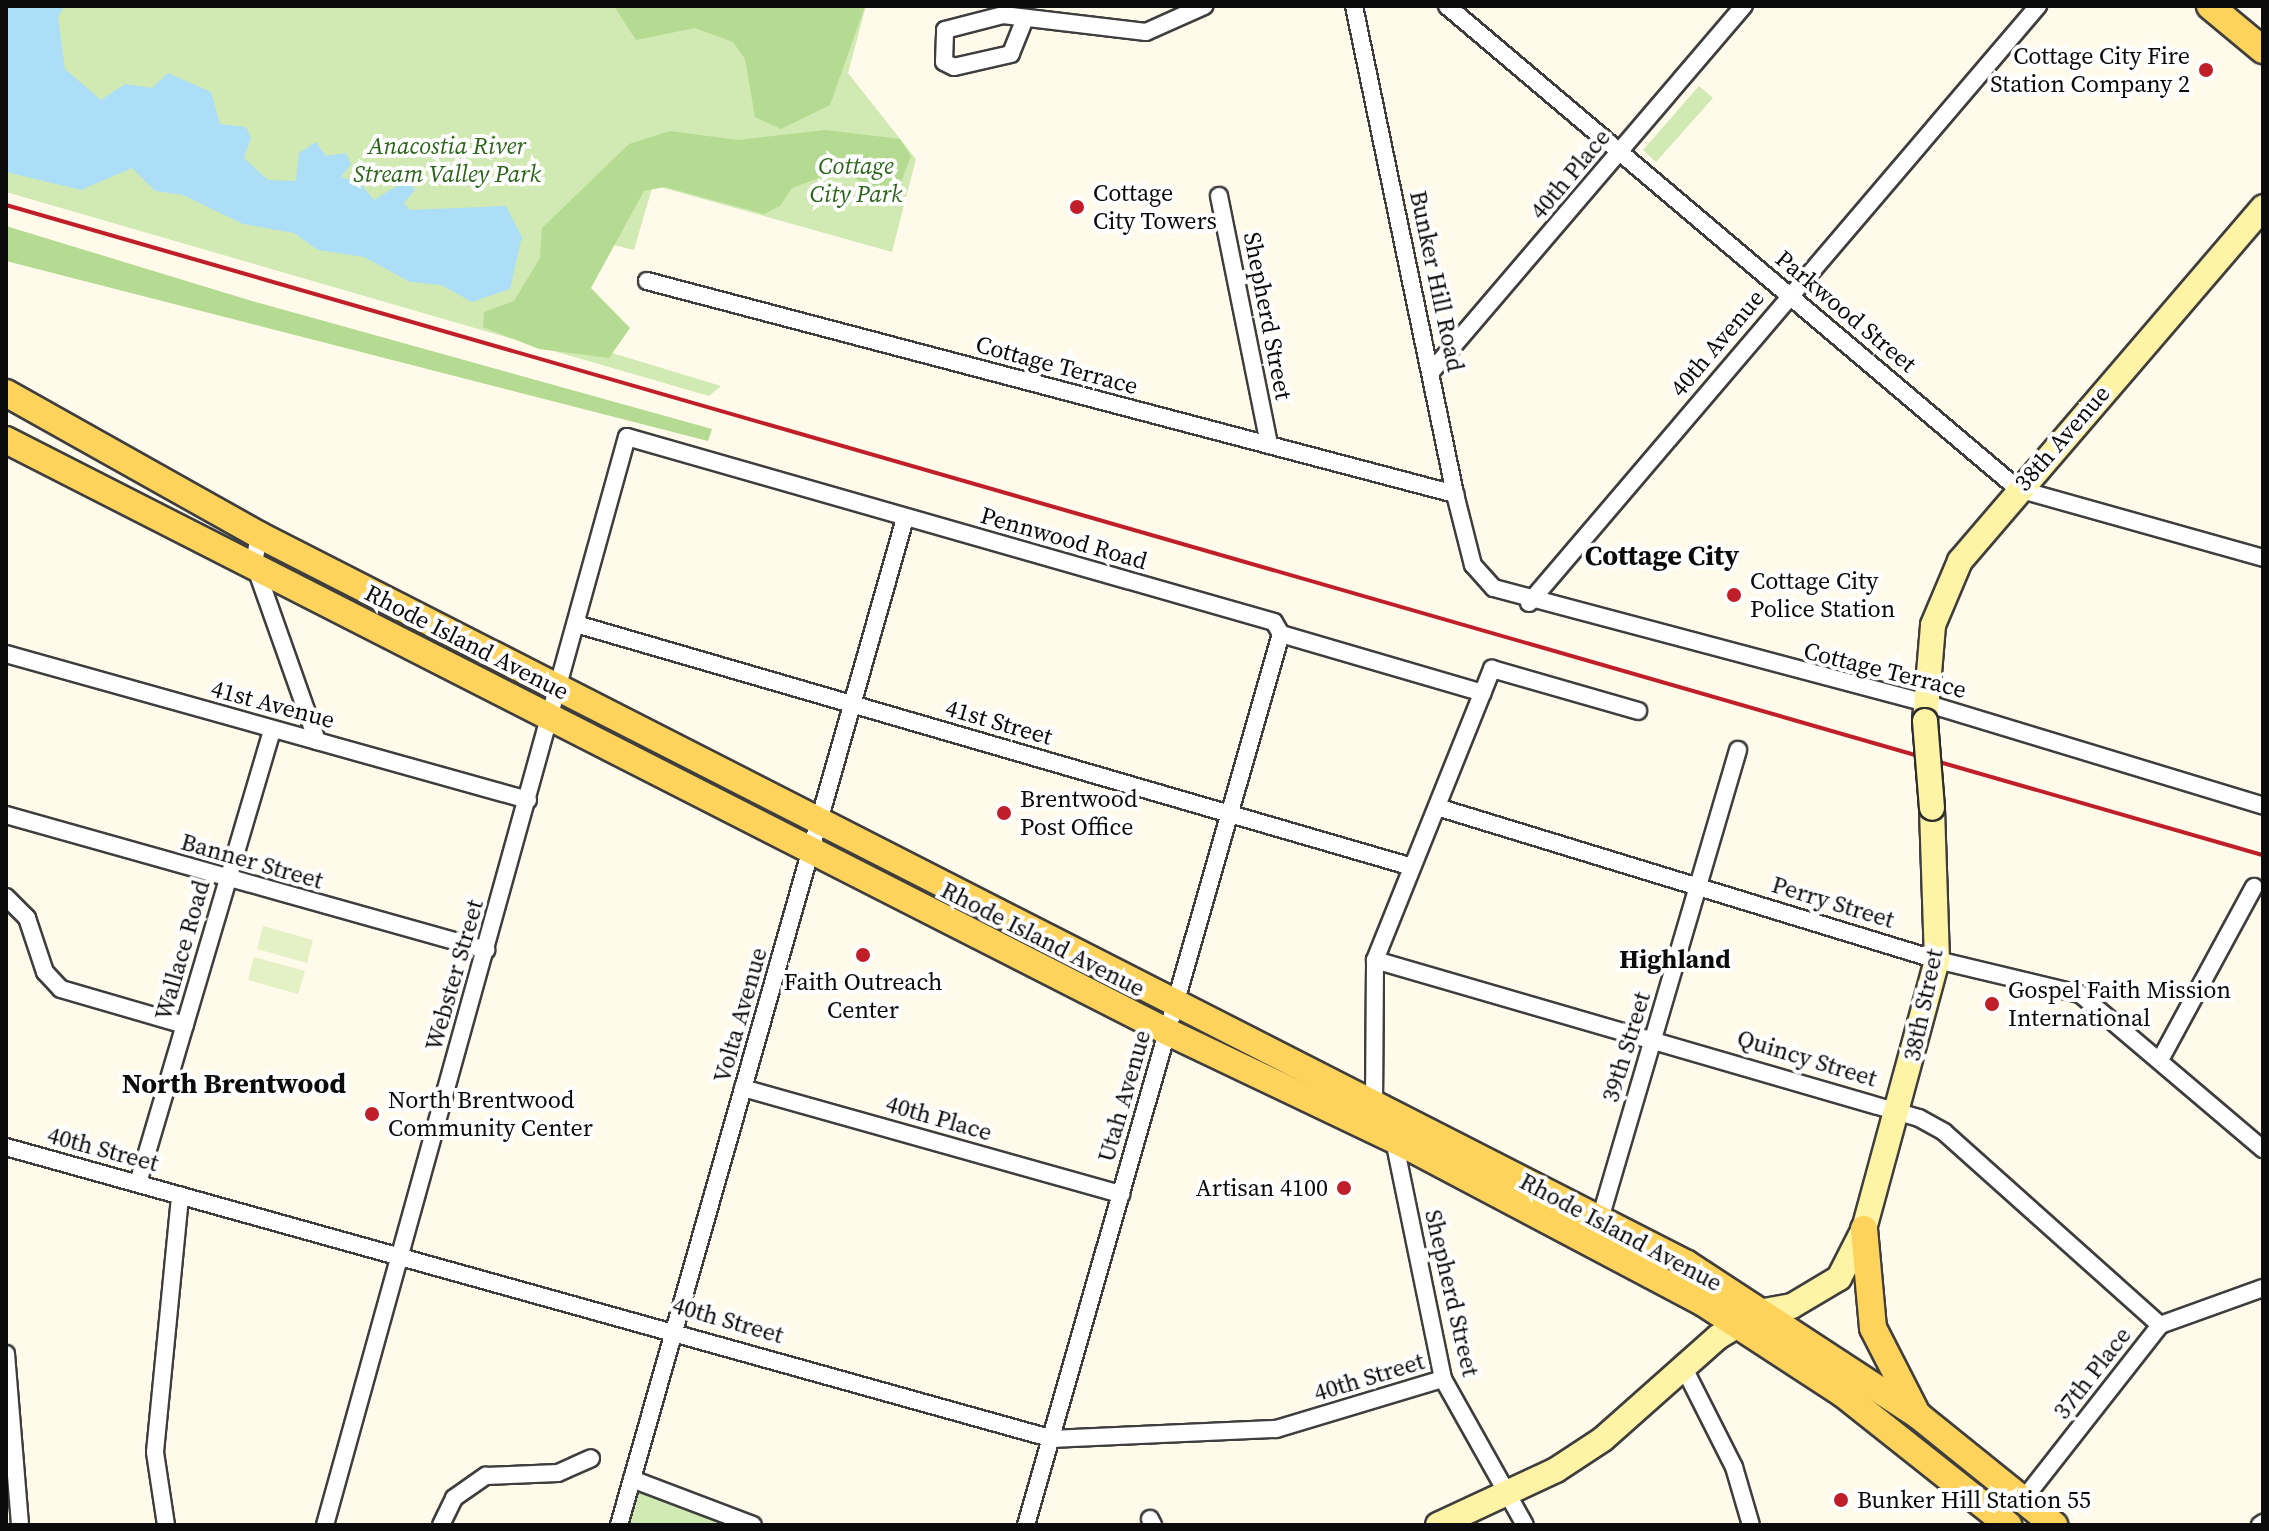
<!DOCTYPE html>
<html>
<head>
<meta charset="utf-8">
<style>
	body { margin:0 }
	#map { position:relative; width:2269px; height:1531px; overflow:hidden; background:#fffaea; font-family:"Source Serif 4",serif }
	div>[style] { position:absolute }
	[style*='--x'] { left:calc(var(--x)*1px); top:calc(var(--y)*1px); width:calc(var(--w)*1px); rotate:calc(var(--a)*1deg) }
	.green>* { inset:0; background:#d1eab3 }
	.forest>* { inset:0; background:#b4db91 }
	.pitch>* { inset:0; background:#e3f1c5 }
	.water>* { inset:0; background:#addef8 }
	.roads { filter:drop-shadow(2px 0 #3e3e3e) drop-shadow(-2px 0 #3e3e3e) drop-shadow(0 2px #3e3e3e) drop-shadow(0 -2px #3e3e3e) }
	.minor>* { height:16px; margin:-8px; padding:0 8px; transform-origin:8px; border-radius:8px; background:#fff }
	.secondary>* { height:24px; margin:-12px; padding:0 12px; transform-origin:12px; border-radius:12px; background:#fff3a5 }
	.primary>* { height:26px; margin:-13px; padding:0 13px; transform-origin:13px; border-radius:13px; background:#fed35b }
	.rail>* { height:4px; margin:-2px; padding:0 2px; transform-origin:2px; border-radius:2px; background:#c01f2a }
	.bridges { filter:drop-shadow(2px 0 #2d2d2d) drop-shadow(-2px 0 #2d2d2d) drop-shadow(0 2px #2d2d2d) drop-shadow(0 -2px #2d2d2d) }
	.secondary-bridge>* { height:24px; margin:-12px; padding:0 12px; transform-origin:12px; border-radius:12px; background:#fff3a5 }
	.dots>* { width:22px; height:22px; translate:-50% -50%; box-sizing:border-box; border:4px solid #fff; border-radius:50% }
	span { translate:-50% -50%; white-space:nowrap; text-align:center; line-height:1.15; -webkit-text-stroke:8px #fff; paint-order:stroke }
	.poi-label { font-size:24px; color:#0b0b0b }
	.right { translate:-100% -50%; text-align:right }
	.left { translate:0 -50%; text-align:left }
	.park-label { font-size:24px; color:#2b651a; font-style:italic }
	.street-label { font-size:24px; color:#0b0b0b }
	.neighbourhood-label { font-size:26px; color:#0b0b0b; font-weight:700 }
	.quarter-label { font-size:28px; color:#0b0b0b; font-weight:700 }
	.frame { position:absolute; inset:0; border:8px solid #0b0b0b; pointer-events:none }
</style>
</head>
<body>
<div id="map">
	<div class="green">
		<div style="clip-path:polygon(6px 6px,866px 6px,848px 73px,916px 159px,892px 252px,653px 185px,634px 250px,581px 237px,553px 335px,721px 386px,709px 396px,6px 192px)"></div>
		<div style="clip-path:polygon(1699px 86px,1713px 98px,1656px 162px,1643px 150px)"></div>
		<div style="clip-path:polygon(632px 1479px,753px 1525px,625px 1525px)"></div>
	</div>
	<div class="forest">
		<div style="clip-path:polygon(614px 6px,865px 6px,830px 105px,781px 129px,755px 117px,745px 59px,733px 42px,695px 28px,636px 40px)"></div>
		<div style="clip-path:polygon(825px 130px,900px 139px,911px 156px,900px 185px,884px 192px,847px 175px,819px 178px,792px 188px,780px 206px,764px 214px,665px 187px,644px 191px,591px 288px,630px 328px,609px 358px,539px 349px,483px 327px,484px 312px,514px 301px,540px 258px,542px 228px,629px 144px,670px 131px,738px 140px)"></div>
		<div style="clip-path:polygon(6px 226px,252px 301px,712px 429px,708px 441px,6px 261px)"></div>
	</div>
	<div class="pitch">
		<div style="clip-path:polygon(263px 926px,313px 940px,307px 963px,257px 949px)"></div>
		<div style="clip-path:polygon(254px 957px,305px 971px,298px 994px,248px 980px)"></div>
	</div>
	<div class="water">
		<div style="clip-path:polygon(6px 6px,64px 6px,58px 17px,65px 69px,101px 100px,125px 84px,152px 88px,168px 73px,211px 92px,220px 124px,246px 127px,251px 138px,244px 158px,268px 180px,296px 181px,299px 153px,316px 142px,326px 156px,346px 153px,351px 164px,341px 177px,360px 183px,374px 200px,407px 180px,415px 190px,404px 203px,410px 210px,506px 206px,522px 237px,510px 289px,472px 302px,441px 285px,410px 282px,364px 257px,318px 250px,294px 233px,243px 224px,183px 195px,155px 191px,132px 168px,81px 190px,6px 172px)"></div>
	</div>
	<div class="roads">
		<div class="minor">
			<div style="--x:1354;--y:6;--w:498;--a:78.3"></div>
			<div style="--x:1455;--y:494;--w:73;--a:75.8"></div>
			<div style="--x:1473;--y:565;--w:31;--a:48"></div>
			<div style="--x:1494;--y:588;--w:446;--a:14.9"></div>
			<div style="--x:1925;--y:703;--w:353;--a:16.9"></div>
			<div style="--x:1447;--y:6;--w:748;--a:40.23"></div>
			<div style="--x:2018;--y:489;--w:255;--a:15.7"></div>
			<div style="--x:1024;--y:21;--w:35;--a:112"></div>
			<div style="--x:1011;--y:54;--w:58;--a:167.2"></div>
			<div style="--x:954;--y:67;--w:11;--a:-153"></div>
			<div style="--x:944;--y:62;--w:32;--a:-88"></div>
			<div style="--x:945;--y:30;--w:60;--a:-14.5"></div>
			<div style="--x:1003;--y:15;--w:144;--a:6.8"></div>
			<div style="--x:1146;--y:32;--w:64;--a:-24.1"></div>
			<div style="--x:1219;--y:196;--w:254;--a:78.6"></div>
			<div style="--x:647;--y:281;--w:836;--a:14.77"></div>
			<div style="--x:1431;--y:372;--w:482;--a:-49.5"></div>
			<div style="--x:259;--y:535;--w:28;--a:100"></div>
			<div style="--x:254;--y:563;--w:189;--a:70.5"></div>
			<div style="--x:1529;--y:603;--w:785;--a:-49.55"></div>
			<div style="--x:576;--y:624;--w:867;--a:16.2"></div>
			<div style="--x:6;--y:654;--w:542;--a:15.63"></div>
			<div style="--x:1437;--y:807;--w:523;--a:17.01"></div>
			<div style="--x:1937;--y:960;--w:147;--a:13.4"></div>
			<div style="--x:2080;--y:994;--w:240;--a:40.3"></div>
			<div style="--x:6;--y:815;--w:499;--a:15.7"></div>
			<div style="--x:6;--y:897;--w:30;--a:45"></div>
			<div style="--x:27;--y:918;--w:57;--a:71.6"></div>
			<div style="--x:45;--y:972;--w:23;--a:47"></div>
			<div style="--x:61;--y:989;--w:129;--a:16.2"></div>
			<div style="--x:1375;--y:960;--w:566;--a:16.2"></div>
			<div style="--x:1919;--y:1118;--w:29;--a:29"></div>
			<div style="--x:1944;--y:1132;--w:290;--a:41.8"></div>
			<div style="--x:2160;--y:1060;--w:197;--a:-61.5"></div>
			<div style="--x:743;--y:1088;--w:393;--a:15.7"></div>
			<div style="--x:1374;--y:1107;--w:147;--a:-89.6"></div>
			<div style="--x:1375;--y:960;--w:314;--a:-68.1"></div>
			<div style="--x:1492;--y:669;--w:152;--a:16"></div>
			<div style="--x:1394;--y:1140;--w:244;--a:78.4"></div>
			<div style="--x:1443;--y:1379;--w:167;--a:60.7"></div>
			<div style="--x:6;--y:1147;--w:1087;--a:15.58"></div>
			<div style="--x:1053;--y:1439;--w:223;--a:-2.6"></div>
			<div style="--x:1276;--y:1429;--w:174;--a:-16.7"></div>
			<div style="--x:138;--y:1183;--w:472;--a:-73.5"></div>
			<div style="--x:1600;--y:1219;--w:489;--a:-73.6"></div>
			<div style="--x:6;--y:1354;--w:172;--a:85.3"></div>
			<div style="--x:1684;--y:1368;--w:111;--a:63.2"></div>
			<div style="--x:1734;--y:1467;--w:60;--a:73.7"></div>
			<div style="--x:632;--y:1479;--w:129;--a:20.8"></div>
			<div style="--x:2023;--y:1500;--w:222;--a:-51.9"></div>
			<div style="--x:2160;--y:1325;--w:109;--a:-19.8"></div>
			<div style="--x:1150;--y:1519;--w:7;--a:63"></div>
			<div style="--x:166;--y:1525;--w:74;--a:-98.6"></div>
			<div style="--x:155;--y:1452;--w:258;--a:-84.4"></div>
			<div style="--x:325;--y:1525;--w:1129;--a:-74.49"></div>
			<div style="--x:627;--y:437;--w:673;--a:15.96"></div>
			<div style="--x:1274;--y:622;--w:14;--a:60"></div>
			<div style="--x:1281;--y:634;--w:210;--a:16.3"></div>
			<div style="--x:441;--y:1525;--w:30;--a:-64"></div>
			<div style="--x:454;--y:1498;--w:39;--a:-35"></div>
			<div style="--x:486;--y:1476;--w:72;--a:-2.4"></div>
			<div style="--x:558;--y:1473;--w:36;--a:-24"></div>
			<div style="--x:619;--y:1525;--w:1047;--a:-74.14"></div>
			<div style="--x:1026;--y:1525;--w:927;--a:-74.03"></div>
			<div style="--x:2260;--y:1525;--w:4;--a:-34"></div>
		</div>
		<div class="secondary">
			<div style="--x:1925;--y:721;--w:96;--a:-85.2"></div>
			<div style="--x:1933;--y:625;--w:69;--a:-67.1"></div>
			<div style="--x:1960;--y:561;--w:466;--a:-49.4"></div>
			<div style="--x:1764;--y:1311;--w:28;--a:-10"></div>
			<div style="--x:1792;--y:1306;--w:55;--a:-30.8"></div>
			<div style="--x:1839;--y:1278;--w:55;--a:-63"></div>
			<div style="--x:1864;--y:1229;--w:279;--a:-74.8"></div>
			<div style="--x:1937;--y:960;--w:152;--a:-91.9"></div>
			<div style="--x:1438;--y:1525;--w:130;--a:-25"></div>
			<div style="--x:1556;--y:1470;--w:56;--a:-33.4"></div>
			<div style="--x:1603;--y:1439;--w:154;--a:-41.6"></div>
			<div style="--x:1718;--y:1337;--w:41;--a:-31"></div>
		</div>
		<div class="primary">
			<div style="--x:2210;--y:6;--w:69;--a:39.7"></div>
			<div style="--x:6;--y:393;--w:290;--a:29.3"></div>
			<div style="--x:259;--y:535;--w:1603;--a:27.04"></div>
			<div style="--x:1687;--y:1264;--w:277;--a:33.2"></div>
			<div style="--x:1919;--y:1416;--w:174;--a:38.9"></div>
			<div style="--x:6;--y:440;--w:1304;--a:27"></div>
			<div style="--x:1168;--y:1032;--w:265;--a:25.5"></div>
			<div style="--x:1407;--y:1146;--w:334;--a:27.9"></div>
			<div style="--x:1702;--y:1302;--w:168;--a:33.1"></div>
			<div style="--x:1843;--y:1394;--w:211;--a:38.4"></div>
			<div style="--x:1864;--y:1229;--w:99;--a:84.8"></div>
			<div style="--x:1873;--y:1328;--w:92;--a:62.9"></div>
		</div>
	</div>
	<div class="rail">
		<div style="--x:6;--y:205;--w:2349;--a:16.07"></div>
	</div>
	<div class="bridges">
		<div class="secondary-bridge">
			<div style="--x:1925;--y:721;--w:87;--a:85.4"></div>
		</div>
	</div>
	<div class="dots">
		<div style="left:2206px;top:70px;background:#c01f2a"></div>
		<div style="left:1077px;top:207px;background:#c01f2a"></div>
		<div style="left:1734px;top:595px;background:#c01f2a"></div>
		<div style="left:1004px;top:813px;background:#c01f2a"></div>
		<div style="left:863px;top:955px;background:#c01f2a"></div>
		<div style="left:1992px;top:1004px;background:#c01f2a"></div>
		<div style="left:372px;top:1114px;background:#c01f2a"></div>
		<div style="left:1344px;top:1188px;background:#c01f2a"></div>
		<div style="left:1841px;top:1500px;background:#c01f2a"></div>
	</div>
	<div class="poi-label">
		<span class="right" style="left:2190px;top:70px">Cottage City Fire<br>Station Company 2</span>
		<span class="left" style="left:1093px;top:207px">Cottage<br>City Towers</span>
		<span class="left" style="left:1750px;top:595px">Cottage City<br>Police Station</span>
		<span class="left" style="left:1020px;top:813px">Brentwood<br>Post Office</span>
		<span style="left:863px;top:996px">Faith Outreach<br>Center</span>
		<span class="left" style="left:2008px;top:1004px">Gospel Faith Mission<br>International</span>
		<span class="left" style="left:388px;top:1114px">North Brentwood<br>Community Center</span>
		<span class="right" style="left:1328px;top:1188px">Artisan 4100</span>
		<span class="left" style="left:1857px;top:1500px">Bunker Hill Station 55</span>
	</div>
	<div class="park-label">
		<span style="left:447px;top:160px">Anacostia River<br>Stream Valley Park</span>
		<span style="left:856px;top:180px">Cottage<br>City Park</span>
	</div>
	<div class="street-label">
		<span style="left:1570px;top:174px;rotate:-50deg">40th Place</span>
		<span style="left:1437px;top:281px;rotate:78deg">Bunker Hill Road</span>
		<span style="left:1846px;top:311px;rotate:40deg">Parkwood Street</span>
		<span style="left:1268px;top:316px;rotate:79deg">Shepherd Street</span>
		<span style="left:1717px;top:343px;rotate:-50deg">40th Avenue</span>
		<span style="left:1057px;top:365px;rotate:15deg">Cottage Terrace</span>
		<span style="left:2062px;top:438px;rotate:-49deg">38th Avenue</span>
		<span style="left:1064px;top:538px;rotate:16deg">Pennwood Road</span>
		<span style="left:467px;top:642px;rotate:27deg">Rhode Island Avenue</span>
		<span style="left:1885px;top:670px;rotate:14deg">Cottage Terrace</span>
		<span style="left:273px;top:704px;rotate:15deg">41st Avenue</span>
		<span style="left:999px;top:722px;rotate:16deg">41st Street</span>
		<span style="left:252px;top:861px;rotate:16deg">Banner Street</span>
		<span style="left:1833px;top:902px;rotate:17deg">Perry Street</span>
		<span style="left:1043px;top:939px;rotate:27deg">Rhode Island Avenue</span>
		<span style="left:182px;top:950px;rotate:-74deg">Wallace Road</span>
		<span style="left:454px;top:975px;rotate:-74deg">Webster Street</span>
		<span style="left:1923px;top:1005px;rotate:-78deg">38th Street</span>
		<span style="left:740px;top:1015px;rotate:-74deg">Volta Avenue</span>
		<span style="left:1626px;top:1047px;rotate:-73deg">39th Street</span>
		<span style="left:1807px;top:1058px;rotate:17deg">Quincy Street</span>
		<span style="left:1124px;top:1096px;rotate:-74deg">Utah Avenue</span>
		<span style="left:939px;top:1118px;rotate:16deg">40th Place</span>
		<span style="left:103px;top:1149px;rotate:15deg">40th Street</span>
		<span style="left:1621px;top:1232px;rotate:28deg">Rhode Island Avenue</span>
		<span style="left:1452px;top:1293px;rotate:77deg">Shepherd Street</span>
		<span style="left:728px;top:1320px;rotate:16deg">40th Street</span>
		<span style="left:2092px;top:1373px;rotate:-52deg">37th Place</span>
		<span style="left:1369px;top:1377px;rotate:-17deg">40th Street</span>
	</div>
	<div class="neighbourhood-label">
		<span style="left:1675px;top:960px">Highland</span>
	</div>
	<div class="quarter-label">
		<span style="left:1662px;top:555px">Cottage City</span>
		<span style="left:234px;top:1083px">North Brentwood</span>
	</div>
	<div class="frame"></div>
</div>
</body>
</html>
